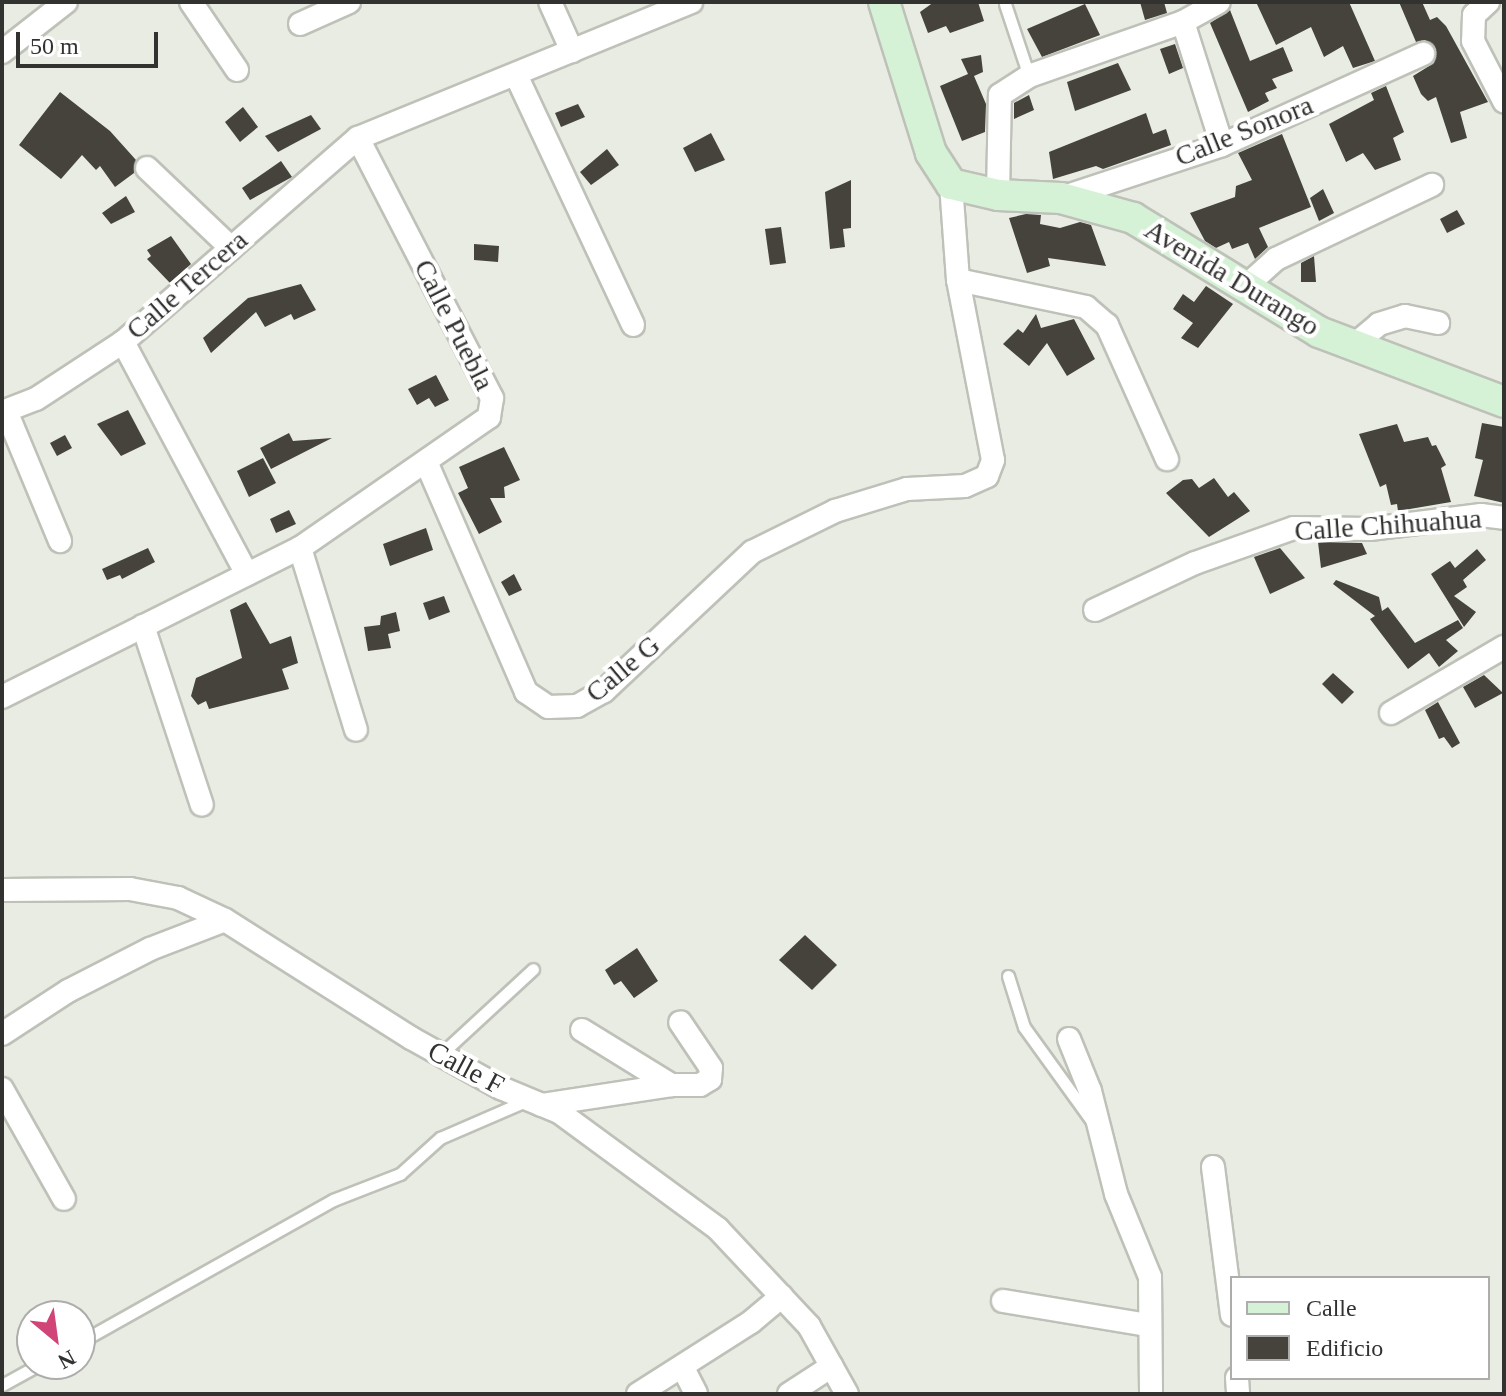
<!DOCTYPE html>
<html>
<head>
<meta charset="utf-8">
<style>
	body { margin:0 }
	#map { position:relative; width:1506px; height:1396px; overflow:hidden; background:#e9ece3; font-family:"Times New Roman",serif }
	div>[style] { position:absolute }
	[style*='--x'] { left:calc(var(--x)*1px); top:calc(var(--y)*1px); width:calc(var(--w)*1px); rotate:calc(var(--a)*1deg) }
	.building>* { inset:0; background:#45433c }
	.roads { filter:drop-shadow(2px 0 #bec1b8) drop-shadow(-2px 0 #bec1b8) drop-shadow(0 2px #bec1b8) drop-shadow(0 -2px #bec1b8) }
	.service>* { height:11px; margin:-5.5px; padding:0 5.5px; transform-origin:5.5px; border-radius:5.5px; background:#fff }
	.minor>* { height:22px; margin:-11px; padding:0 11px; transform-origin:11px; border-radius:11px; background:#fff }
	.secondary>* { height:30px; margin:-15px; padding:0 15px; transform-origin:15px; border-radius:15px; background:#d6f2d6 }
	span { translate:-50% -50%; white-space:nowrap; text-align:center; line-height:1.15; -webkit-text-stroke:8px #fff; paint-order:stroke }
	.street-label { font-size:28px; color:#323330 }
	.frame { position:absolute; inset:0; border:4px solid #323330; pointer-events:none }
	.legend { position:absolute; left:1230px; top:1276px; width:260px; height:104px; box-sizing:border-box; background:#fff; border:2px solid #adadac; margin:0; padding:10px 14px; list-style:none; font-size:24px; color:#323330 }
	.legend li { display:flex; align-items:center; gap:16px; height:40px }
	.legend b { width:40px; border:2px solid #adadac }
	.north { position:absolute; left:16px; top:1300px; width:80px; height:80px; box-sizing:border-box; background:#fff; border:2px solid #adadac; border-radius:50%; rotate:151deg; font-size:22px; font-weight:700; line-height:32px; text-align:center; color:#323330 }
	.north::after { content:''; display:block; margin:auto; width:28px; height:36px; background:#d04478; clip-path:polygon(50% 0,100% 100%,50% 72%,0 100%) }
	.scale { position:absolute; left:16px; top:32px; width:142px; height:36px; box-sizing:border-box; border:4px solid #323330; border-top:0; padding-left:10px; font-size:24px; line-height:28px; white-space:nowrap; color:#323330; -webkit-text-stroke:6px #fff; paint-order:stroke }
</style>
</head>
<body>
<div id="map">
	<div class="building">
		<div style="clip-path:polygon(934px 2px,978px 2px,984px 21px,950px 33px,946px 26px,928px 33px,920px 12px)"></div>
		<div style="clip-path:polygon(1140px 2px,1164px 2px,1167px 13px,1145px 20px)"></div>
		<div style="clip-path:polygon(1256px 2px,1349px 2px,1375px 61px,1353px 68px,1343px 46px,1324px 57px,1311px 27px,1276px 45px)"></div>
		<div style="clip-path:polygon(1399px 2px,1422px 2px,1430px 20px,1437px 17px,1446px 26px,1488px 102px,1460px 112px,1467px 138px,1451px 143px,1436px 97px,1428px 101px,1421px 94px,1413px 76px,1434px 63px,1436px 49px,1425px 40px,1416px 42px)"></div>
		<div style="clip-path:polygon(1085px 4px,1100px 35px,1042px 57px,1027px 29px)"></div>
		<div style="clip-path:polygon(1230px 10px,1250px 61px,1283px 47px,1293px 71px,1272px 79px,1277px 88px,1265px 93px,1269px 101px,1248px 112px,1210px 23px)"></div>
		<div style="clip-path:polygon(1175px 44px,1183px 68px,1169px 74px,1160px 49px)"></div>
		<div style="clip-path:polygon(981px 55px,983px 72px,974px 76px,986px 104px,985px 132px,962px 141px,940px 86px,968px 74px,961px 59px)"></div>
		<div style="clip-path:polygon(1118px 63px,1131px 90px,1075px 111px,1067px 82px)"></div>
		<div style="clip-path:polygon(1386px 86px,1404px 132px,1393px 138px,1401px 160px,1375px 170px,1363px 153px,1346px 162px,1329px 124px,1374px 100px,1371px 93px)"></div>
		<div style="clip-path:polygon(60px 92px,110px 131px,136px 160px,134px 173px,115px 187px,100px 166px,96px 170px,82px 155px,61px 179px,19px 145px)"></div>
		<div style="clip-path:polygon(1029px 95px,1034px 110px,1014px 119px,1014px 103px)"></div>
		<div style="clip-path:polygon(578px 104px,585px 117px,561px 127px,555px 113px)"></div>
		<div style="clip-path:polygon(243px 107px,258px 127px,240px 142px,225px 122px)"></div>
		<div style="clip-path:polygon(1146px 113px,1153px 134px,1166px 129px,1171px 145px,1103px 169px,1096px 166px,1053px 179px,1049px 152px)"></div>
		<div style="clip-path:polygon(311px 115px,321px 129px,278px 152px,265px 136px)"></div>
		<div style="clip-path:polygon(711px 133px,725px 160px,695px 172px,683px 148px)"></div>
		<div style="clip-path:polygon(1282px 134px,1311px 207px,1259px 228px,1268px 247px,1255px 259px,1248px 243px,1232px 249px,1229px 242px,1216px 248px,1205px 241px,1190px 213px,1235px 197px,1236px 186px,1252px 180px,1238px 153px)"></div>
		<div style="clip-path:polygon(607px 149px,619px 165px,591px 185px,580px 172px)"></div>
		<div style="clip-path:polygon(281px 161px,292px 177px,250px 200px,242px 188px)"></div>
		<div style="clip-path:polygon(851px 180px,851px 228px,843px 229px,845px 247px,830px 249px,825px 192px)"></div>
		<div style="clip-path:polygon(1323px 189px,1334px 213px,1319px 221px,1310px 198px)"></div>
		<div style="clip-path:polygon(126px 196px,135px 212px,111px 224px,102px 213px)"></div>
		<div style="clip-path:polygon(1457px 210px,1465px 224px,1447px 233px,1440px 219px)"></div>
		<div style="clip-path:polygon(1026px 214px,1041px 215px,1040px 224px,1060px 228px,1080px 222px,1091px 225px,1106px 266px,1048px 258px,1050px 266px,1027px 273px,1009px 218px)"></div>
		<div style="clip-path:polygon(781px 227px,786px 263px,770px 265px,765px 229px)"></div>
		<div style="clip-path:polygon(171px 236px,191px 264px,170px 283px,147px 259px,151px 256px,147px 250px)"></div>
		<div style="clip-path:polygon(474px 244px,499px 246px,498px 262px,474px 260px)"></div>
		<div style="clip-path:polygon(1314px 256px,1316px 282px,1301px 282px,1301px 263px)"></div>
		<div style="clip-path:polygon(301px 284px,316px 310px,294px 320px,291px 314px,265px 327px,256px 312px,211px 353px,203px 338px,248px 298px)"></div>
		<div style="clip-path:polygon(1206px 286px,1233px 304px,1198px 348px,1181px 338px,1193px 323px,1173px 309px,1183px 294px,1194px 302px)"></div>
		<div style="clip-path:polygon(1036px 314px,1041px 328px,1074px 319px,1095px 359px,1067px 376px,1047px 343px,1029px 366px,1003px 344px,1018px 329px,1023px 333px)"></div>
		<div style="clip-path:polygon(436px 375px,449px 400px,435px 407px,429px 398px,417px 405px,408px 389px)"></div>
		<div style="clip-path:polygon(128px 410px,146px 444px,121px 456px,97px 424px)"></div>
		<div style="clip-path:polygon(1482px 423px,1504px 427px,1504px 503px,1474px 496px,1483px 460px,1475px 458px)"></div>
		<div style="clip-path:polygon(1397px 424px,1404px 442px,1428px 437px,1432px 446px,1436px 445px,1446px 465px,1441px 468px,1451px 502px,1398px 511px,1397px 504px,1391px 505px,1386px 484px,1380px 487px,1359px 434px)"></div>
		<div style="clip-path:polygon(289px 433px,293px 441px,332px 438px,271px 469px,260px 448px)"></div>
		<div style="clip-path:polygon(65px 435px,72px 448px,57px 456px,50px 443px)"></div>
		<div style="clip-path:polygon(504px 447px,520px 480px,504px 487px,505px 498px,490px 498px,502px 522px,479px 534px,458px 493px,468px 488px,459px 467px)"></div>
		<div style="clip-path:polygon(263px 458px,276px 483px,249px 497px,237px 471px)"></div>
		<div style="clip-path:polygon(1214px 478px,1228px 497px,1234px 492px,1250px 511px,1209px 537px,1166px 493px,1183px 480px,1192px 479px,1199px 488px)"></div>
		<div style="clip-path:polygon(289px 510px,296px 524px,276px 533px,270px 519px)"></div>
		<div style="clip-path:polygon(426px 528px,433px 550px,390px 566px,383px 544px)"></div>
		<div style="clip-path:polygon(1318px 542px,1362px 543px,1367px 554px,1321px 568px)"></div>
		<div style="clip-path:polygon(148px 548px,155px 562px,122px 579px,120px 575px,107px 580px,102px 569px)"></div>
		<div style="clip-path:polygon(1280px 548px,1305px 578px,1270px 594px,1254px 557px)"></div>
		<div style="clip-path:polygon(1477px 549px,1486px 560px,1463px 580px,1467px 587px,1454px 596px,1476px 612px,1464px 627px,1431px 574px,1450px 561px,1455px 568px)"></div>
		<div style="clip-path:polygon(514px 574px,522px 590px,509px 596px,501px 582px)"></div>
		<div style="clip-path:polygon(1336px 580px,1379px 597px,1382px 611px,1388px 607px,1415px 643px,1458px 620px,1463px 628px,1446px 640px,1458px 651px,1439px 667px,1429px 653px,1408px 669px,1370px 619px,1375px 616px,1333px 584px)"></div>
		<div style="clip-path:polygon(444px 596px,450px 612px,429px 620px,423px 603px)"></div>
		<div style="clip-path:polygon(246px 602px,270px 644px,291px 636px,298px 663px,282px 669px,289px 689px,209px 709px,206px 701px,198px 705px,191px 696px,196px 678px,242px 658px,230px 610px)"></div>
		<div style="clip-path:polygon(396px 612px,400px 631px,388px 634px,391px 648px,368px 651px,364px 627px,380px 625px,381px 616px)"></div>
		<div style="clip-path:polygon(1333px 673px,1354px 692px,1342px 704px,1322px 684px)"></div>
		<div style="clip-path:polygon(1484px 675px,1503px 693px,1475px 708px,1463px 687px)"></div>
		<div style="clip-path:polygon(1438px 702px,1460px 743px,1452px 748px,1444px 737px,1439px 739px,1425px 710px)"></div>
		<div style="clip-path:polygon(805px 935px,837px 965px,812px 990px,779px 960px)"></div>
		<div style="clip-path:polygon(637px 948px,658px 981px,634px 998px,621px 981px,614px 985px,605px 970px)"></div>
	</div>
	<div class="roads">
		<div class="service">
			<div style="--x:1005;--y:4;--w:76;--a:71.6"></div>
			<div style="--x:1008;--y:976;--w:53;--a:72.6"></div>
			<div style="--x:1024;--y:1027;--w:115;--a:54.2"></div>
			<div style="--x:441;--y:1054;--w:125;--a:-42.7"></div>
			<div style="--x:80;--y:1342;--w:290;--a:-29.3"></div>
			<div style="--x:333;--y:1200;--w:72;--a:-21.2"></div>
			<div style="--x:400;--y:1174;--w:54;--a:-42"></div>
			<div style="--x:440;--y:1138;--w:96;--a:-23.4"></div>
			<div style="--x:2;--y:1385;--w:43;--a:-28.9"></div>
		</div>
		<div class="minor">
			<div style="--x:191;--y:2;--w:82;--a:55.9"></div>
			<div style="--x:550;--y:2;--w:54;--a:65.8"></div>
			<div style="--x:1488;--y:2;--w:19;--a:137"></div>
			<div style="--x:1474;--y:15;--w:26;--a:92"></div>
			<div style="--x:1473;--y:41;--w:68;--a:62.7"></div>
			<div style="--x:1183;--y:22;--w:129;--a:72.4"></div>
			<div style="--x:300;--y:24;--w:54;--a:-24.2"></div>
			<div style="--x:2;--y:52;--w:81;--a:-38"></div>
			<div style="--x:516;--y:75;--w:276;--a:64.9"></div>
			<div style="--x:147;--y:168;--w:116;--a:43.6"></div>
			<div style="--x:998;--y:195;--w:100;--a:-88.9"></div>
			<div style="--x:1000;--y:95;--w:35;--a:-33"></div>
			<div style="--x:1029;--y:76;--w:163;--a:-19.3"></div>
			<div style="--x:1183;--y:22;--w:41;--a:-29.1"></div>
			<div style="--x:1061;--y:198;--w:169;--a:-18.2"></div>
			<div style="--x:1222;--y:145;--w:221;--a:-24.4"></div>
			<div style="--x:958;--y:280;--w:131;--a:11.9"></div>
			<div style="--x:1086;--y:307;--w:28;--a:41"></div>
			<div style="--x:1107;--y:325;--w:147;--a:65.9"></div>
			<div style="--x:1245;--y:287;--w:42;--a:-42.1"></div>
			<div style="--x:1276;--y:259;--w:173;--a:-25.4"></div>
			<div style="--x:123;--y:342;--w:263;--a:61.9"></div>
			<div style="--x:1353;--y:346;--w:34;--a:-40"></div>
			<div style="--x:1379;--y:324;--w:27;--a:-17"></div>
			<div style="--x:1405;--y:316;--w:34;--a:12"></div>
			<div style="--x:6;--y:411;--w:141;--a:67.4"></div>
			<div style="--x:2;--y:412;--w:36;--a:-21"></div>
			<div style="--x:36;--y:399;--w:104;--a:-33.2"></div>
			<div style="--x:123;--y:342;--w:311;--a:-41"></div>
			<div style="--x:358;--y:138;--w:360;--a:-22.2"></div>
			<div style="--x:427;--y:464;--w:249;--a:66.5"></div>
			<div style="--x:526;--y:692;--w:27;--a:34"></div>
			<div style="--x:548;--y:707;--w:29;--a:-2"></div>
			<div style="--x:577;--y:706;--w:31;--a:-29"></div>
			<div style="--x:604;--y:691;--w:203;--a:-43.2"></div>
			<div style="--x:752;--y:552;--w:93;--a:-26.3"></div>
			<div style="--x:835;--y:511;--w:75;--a:-17"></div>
			<div style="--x:907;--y:489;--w:58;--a:-3"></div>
			<div style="--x:965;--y:486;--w:24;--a:-24"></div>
			<div style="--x:987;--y:476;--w:17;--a:-69"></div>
			<div style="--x:993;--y:460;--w:183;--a:-101"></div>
			<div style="--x:958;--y:280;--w:96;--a:-94.2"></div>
			<div style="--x:300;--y:548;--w:190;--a:72.9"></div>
			<div style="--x:1095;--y:610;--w:110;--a:-25.2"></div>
			<div style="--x:1195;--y:563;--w:105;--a:-19.5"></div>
			<div style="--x:1294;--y:528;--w:76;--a:0.8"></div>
			<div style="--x:1370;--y:529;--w:112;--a:-7.2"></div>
			<div style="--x:1481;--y:515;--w:23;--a:7"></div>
			<div style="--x:143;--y:626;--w:188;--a:71.8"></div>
			<div style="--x:2;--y:697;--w:333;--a:-26.6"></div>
			<div style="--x:300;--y:548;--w:230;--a:-34.7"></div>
			<div style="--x:489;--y:417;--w:19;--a:-81"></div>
			<div style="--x:492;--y:398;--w:292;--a:-117.3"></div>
			<div style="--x:1391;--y:713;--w:131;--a:-30.3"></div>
			<div style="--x:2;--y:890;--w:128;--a:-0.4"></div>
			<div style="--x:130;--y:889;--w:49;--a:10.6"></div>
			<div style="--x:178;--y:898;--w:52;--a:25.1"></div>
			<div style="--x:225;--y:920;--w:220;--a:32.4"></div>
			<div style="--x:411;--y:1038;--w:103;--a:29.1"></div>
			<div style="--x:501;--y:1088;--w:63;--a:22.5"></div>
			<div style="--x:559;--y:1112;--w:197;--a:36.3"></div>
			<div style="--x:718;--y:1229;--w:133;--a:46.8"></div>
			<div style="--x:809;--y:1326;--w:78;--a:60.8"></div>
			<div style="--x:582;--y:1030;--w:105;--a:31.7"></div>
			<div style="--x:2;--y:1034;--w:79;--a:-33.1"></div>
			<div style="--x:68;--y:991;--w:92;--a:-27.1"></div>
			<div style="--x:150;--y:949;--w:80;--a:-21.1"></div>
			<div style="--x:1069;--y:1039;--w:56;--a:68"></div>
			<div style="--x:1090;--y:1091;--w:106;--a:75.8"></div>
			<div style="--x:1116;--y:1194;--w:90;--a:67.7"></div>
			<div style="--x:1150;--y:1277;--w:117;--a:89.5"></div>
			<div style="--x:2;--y:1089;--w:126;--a:60.6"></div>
			<div style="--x:541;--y:1105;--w:132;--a:-8.7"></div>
			<div style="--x:671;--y:1085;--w:29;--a:0"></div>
			<div style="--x:700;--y:1085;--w:12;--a:-31"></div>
			<div style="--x:710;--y:1079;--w:11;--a:-85"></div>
			<div style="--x:711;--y:1068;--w:55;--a:-124"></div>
			<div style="--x:1213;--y:1167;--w:149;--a:82.7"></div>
			<div style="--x:1003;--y:1301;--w:147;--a:9.4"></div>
			<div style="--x:683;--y:1368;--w:29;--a:63"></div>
			<div style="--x:1237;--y:1378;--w:16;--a:86"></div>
			<div style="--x:638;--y:1394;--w:134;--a:-32.5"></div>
			<div style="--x:751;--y:1322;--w:40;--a:-40"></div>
			<div style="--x:789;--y:1394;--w:51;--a:-33.1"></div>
		</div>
		<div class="secondary">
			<div style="--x:884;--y:2;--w:158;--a:72.7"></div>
			<div style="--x:931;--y:153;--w:37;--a:57"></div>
			<div style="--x:951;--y:184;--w:48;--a:13.2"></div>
			<div style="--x:998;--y:195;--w:63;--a:2.7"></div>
			<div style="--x:1061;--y:198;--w:75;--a:15.5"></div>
			<div style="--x:1133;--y:218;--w:218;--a:31.5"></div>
			<div style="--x:1319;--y:332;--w:198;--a:20.7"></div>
		</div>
	</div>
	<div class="street-label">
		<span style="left:1244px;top:131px;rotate:-22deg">Calle Sonora</span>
		<span style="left:1232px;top:278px;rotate:31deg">Avenida Durango</span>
		<span style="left:187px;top:285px;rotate:-41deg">Calle Tercera</span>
		<span style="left:454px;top:325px;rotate:63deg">Calle Puebla</span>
		<span style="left:1388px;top:525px;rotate:-4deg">Calle Chihuahua</span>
		<span style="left:623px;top:669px;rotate:-40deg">Calle G</span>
		<span style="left:466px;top:1068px;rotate:28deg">Calle F</span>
	</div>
	<div class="frame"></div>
	<ul class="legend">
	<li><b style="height:10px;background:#d6f2d6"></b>Calle</li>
	<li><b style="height:22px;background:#45433c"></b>Edificio</li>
	</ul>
	<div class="north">N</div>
	<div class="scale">50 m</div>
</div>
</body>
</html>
